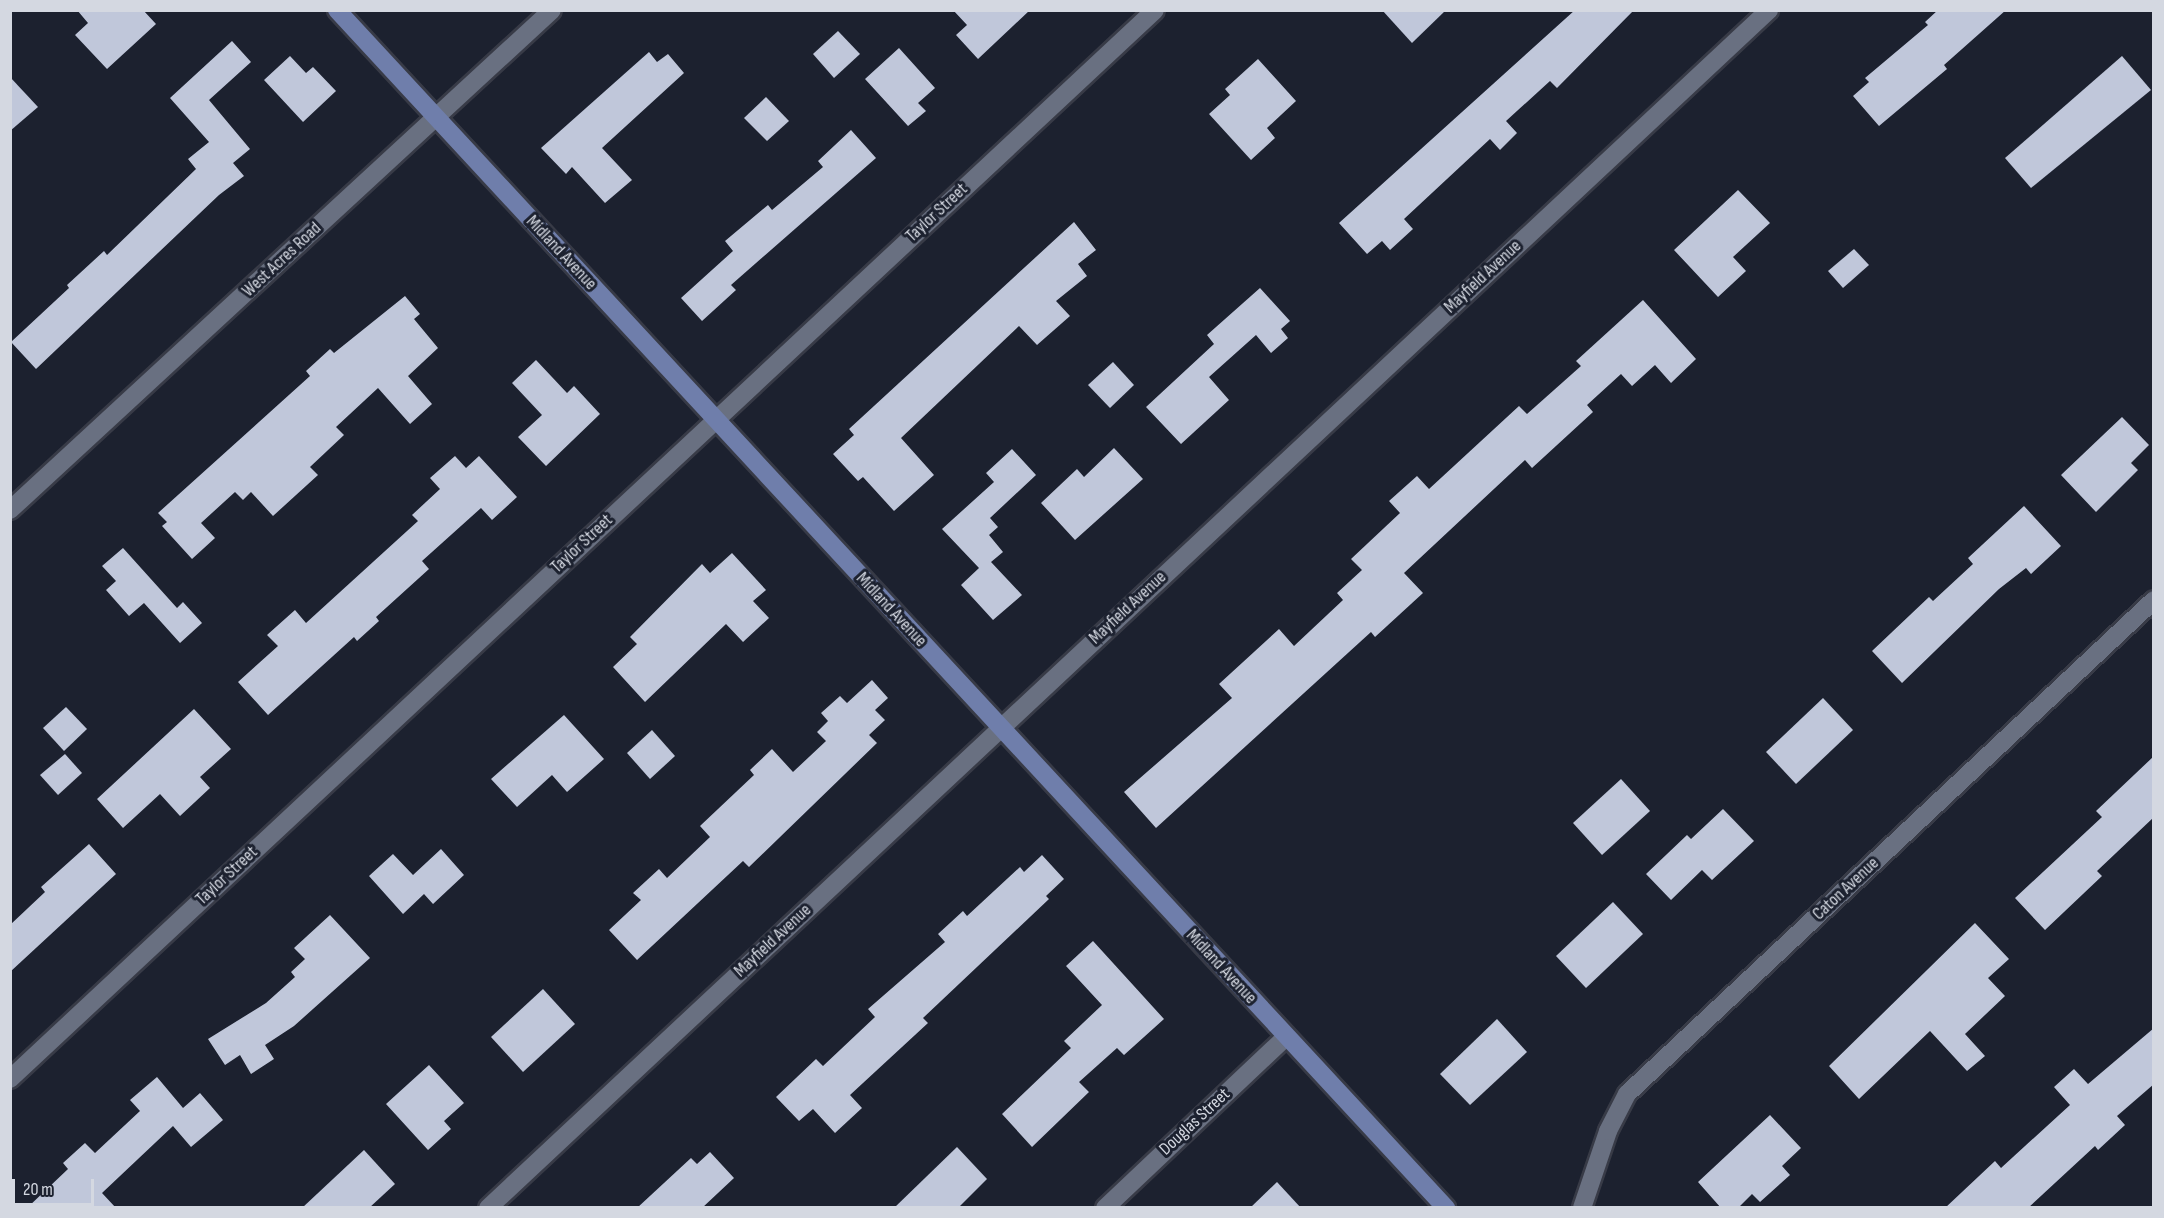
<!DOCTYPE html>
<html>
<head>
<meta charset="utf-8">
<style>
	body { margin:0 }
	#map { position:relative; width:2164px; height:1218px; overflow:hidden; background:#1c212f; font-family:"Sofia Sans Condensed",sans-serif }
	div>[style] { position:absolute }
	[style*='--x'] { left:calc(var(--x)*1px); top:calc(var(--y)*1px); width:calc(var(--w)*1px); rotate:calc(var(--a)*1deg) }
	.building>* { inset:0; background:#c0c7da }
	.roads { filter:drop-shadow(2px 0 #383b47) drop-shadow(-2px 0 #383b47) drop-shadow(0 2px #383b47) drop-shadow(0 -2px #383b47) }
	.minor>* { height:18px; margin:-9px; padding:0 9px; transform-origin:9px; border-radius:9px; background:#697081 }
	.major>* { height:18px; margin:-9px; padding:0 9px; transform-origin:9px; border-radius:9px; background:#6f7eab }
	span { translate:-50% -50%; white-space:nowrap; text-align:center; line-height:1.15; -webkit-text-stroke:6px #1c212f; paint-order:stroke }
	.street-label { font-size:18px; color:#d4d8e1 }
	.frame { position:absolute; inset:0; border:12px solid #d4d8e1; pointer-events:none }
	.scale { position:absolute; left:12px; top:1179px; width:82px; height:27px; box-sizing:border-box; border:3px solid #d4d8e1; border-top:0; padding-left:8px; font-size:18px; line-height:21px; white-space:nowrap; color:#d4d8e1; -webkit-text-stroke:4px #1c212f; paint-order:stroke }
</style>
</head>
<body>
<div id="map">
	<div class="building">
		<div style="clip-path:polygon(77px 10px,143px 10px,156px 24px,107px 69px,75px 35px,88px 23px)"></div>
		<div style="clip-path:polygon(953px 10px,1030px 10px,978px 59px,956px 35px,967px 25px)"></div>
		<div style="clip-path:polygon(1382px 10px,1446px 10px,1412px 43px)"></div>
		<div style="clip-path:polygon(1575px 10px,1634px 10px,1557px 88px,1550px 81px,1506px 121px,1517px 133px,1500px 150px,1490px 139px,1404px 219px,1413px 229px,1390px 250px,1382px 241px,1367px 254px,1339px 223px)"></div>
		<div style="clip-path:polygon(1938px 10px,2006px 10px,1944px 65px,1947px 69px,1879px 126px,1853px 96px,1869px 82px,1865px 78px,1928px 25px,1925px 22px)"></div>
		<div style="clip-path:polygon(838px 31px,860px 54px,834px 78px,813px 54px)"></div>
		<div style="clip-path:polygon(232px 41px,251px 62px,209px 100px,250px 149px,233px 163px,244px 176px,219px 195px,36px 369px,11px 342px,69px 288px,67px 285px,104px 251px,107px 255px,196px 169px,188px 159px,209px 142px,170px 98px)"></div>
		<div style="clip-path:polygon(899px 48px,935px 88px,918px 103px,926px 111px,908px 126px,865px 79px)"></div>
		<div style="clip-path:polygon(649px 52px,657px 62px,668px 54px,684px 73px,602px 148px,632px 180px,605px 203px,572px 167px,566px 174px,541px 148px)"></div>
		<div style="clip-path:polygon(290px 56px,306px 73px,313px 67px,336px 91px,303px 122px,264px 80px)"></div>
		<div style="clip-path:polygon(2122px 56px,2151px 90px,2031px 188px,2005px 158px)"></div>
		<div style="clip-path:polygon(1258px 59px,1296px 101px,1267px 128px,1275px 138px,1251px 160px,1209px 114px,1230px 95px,1225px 89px)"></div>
		<div style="clip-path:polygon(10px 77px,38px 107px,10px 131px)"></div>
		<div style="clip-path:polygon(766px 97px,789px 121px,767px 141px,744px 118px)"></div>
		<div style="clip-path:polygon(851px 130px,876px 158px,731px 285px,736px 290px,702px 321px,681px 298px,733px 251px,725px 241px,768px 205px,772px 210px,823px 167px,818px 161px)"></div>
		<div style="clip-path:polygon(1738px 190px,1770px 223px,1733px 257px,1746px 271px,1718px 297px,1674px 250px)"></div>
		<div style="clip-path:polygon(1074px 222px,1096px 250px,1078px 264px,1087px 276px,1056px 301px,1070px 316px,1037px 345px,1019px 326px,901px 438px,934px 475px,894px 511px,863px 477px,858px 481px,833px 454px,854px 435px,849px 429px)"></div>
		<div style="clip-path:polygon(1854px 249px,1869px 265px,1843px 288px,1828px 271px)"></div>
		<div style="clip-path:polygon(1260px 288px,1290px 321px,1281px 329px,1288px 338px,1271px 353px,1256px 335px,1209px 377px,1229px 400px,1181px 444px,1146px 407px,1214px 344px,1207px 335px)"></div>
		<div style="clip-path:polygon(405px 296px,420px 314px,414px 319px,438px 348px,408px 376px,432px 404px,410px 424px,378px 388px,336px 427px,344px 435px,310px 467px,318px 475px,273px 516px,251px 492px,243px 500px,235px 492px,201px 523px,215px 538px,192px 559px,162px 526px,167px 522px,158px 513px,310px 376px,306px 371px,330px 349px,334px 353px)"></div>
		<div style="clip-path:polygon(1643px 300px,1696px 359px,1671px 383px,1655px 365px,1632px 386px,1621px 374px,1587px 405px,1593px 412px,1532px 468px,1525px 460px,1404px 573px,1423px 593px,1375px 637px,1371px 632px,1156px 828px,1124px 792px,1232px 698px,1219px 684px,1279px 629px,1294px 646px,1343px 600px,1337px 593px,1362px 570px,1351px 559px,1400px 513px,1389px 501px,1417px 476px,1429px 489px,1519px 406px,1527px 414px,1581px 366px,1576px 361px)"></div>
		<div style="clip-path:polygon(536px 360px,567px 393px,574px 386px,600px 414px,546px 466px,518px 437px,542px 415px,512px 383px)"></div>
		<div style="clip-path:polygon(1113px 362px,1134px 385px,1110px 408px,1088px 385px)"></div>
		<div style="clip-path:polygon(2122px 417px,2149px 445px,2131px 463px,2138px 470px,2096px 512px,2061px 475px)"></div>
		<div style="clip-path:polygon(1114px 448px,1143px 479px,1075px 540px,1041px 503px,1077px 469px,1084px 477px)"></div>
		<div style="clip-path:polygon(1012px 449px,1036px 475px,990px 518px,998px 527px,989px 535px,1003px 552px,991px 562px,1022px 595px,993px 620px,961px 585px,979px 568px,942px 529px,994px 482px,986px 473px)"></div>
		<div style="clip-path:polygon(455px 456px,466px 468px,479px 456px,517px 497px,492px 520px,481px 508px,422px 561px,429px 569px,376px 617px,379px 621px,357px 641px,354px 637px,268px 715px,238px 682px,278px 646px,267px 635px,295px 610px,306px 623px,418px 521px,412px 515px,440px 489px,430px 478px)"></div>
		<div style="clip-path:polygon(2024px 506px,2061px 546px,2031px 574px,2026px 568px,1999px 589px,1902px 683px,1872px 651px,1929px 597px,1933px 601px,1973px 564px,1968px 558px)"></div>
		<div style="clip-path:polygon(123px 548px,177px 608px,183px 602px,202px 623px,180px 643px,144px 603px,129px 616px,106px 590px,116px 581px,102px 566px)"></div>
		<div style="clip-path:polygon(732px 553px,766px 590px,753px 601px,769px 618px,743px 642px,726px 624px,645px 702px,613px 667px,637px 644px,630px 637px,702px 564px,710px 573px)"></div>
		<div style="clip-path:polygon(872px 680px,888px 698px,875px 710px,885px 720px,869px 735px,877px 743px,749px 867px,743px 861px,637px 960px,609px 930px,641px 900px,633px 893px,659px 869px,667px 878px,710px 837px,700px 826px,754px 775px,750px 770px,772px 749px,793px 772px,826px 741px,817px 732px,828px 721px,821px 713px,840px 696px,847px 703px)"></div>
		<div style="clip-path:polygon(1823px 698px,1853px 730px,1796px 784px,1766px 752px)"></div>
		<div style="clip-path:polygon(66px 707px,87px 729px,64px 751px,43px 728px)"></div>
		<div style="clip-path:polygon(194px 709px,231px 749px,200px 777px,210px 788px,180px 816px,160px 794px,123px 828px,97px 799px)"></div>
		<div style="clip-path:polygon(564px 715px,604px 759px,567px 792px,552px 775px,517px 807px,491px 779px)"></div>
		<div style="clip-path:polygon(652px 730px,675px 756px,650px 779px,627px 753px)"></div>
		<div style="clip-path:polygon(65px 754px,82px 773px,58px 795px,40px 775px)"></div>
		<div style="clip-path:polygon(2154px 756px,2154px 817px,2097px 871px,2102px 876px,2045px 930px,2015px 898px,2102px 817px,2096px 811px)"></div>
		<div style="clip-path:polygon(1621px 779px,1650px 811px,1602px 855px,1573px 823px)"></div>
		<div style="clip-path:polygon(1723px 809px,1754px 841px,1712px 880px,1702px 870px,1671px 900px,1646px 874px,1687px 835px,1691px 839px)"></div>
		<div style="clip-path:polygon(89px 844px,116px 874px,10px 972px,10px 925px,45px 892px,41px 887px)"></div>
		<div style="clip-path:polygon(441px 849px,464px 875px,433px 904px,424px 894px,403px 914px,369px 876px,393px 854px,413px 875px)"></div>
		<div style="clip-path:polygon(1042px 855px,1064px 879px,1046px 896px,1049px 899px,923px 1018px,928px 1023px,850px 1095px,862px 1108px,835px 1133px,813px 1109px,799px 1121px,776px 1097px,816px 1059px,823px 1066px,875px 1017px,868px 1009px,945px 942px,938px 934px,963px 911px,967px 916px,1020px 867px,1024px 872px)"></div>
		<div style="clip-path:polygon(1613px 902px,1643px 934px,1586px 988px,1556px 956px)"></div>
		<div style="clip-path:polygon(330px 915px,370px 958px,294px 1026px,265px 1045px,274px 1059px,251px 1074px,240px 1055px,225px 1065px,208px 1039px,266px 1003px,295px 977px,291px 972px,305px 959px,294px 948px)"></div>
		<div style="clip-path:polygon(1975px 923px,2009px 959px,1988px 978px,2005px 996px,1965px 1034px,1985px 1056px,1967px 1071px,1930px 1031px,1859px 1099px,1829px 1066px)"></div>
		<div style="clip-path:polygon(1093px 941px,1164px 1019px,1124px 1055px,1117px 1048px,1079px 1082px,1089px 1092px,1032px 1147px,1002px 1114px,1071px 1048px,1064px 1041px,1102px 1005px,1066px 966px)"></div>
		<div style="clip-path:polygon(543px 989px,575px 1024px,523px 1072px,491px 1037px)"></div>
		<div style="clip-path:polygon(1497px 1019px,1527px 1052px,1470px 1105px,1440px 1074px)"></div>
		<div style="clip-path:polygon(2154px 1028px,2154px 1084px,2117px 1116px,2125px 1125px,2098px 1150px,2095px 1146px,2028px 1208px,1945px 1208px,1995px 1161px,2001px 1168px,2070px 1105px,2054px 1087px,2074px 1069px,2088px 1084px)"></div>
		<div style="clip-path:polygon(429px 1065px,464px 1103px,444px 1121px,451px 1129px,428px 1150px,386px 1104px)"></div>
		<div style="clip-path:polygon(157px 1077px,183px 1108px,200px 1093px,223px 1120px,191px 1147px,173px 1126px,102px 1193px,116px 1208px,27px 1208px,68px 1169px,63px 1163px,85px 1143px,95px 1153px,140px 1111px,130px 1100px)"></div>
		<div style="clip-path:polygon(1770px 1115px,1801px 1148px,1782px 1166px,1790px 1175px,1760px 1202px,1752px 1194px,1738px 1208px,1721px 1208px,1698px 1182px)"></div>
		<div style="clip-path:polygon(957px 1147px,987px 1179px,958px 1208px,894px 1208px)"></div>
		<div style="clip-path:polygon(364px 1150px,395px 1184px,369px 1208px,302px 1208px)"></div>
		<div style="clip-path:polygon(710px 1152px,734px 1178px,702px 1208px,637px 1208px,691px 1158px,697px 1164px)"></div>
		<div style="clip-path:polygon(1277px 1182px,1301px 1208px,1250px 1208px)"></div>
	</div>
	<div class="roads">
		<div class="minor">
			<div style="--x:10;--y:510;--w:737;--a:-42.69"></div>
			<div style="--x:10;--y:1079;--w:1566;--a:-43.03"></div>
			<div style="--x:488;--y:1208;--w:1754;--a:-43.08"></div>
			<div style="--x:1105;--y:1208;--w:249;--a:-43.4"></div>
			<div style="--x:1582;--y:1208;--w:81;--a:-71.3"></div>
			<div style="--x:1608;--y:1131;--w:42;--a:-62.8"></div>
			<div style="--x:1627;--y:1094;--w:722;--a:-43.15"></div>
		</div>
		<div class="major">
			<div style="--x:337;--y:10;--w:1633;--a:47.21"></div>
		</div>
	</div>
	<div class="street-label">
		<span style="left:937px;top:213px;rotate:-43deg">Taylor Street</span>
		<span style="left:561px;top:253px;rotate:47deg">Midland Avenue</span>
		<span style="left:282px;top:260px;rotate:-43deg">West Acres Road</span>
		<span style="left:1483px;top:277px;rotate:-43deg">Mayfield Avenue</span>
		<span style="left:582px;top:544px;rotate:-43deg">Taylor Street</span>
		<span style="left:1128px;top:608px;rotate:-43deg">Mayfield Avenue</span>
		<span style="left:891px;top:610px;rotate:47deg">Midland Avenue</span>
		<span style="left:227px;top:876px;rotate:-43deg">Taylor Street</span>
		<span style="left:1846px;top:889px;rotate:-43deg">Caton Avenue</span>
		<span style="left:773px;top:941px;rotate:-43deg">Mayfield Avenue</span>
		<span style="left:1221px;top:967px;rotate:47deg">Midland Avenue</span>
		<span style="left:1195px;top:1122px;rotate:-43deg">Douglas Street</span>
	</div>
	<div class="frame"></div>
	<div class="scale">20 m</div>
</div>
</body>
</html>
